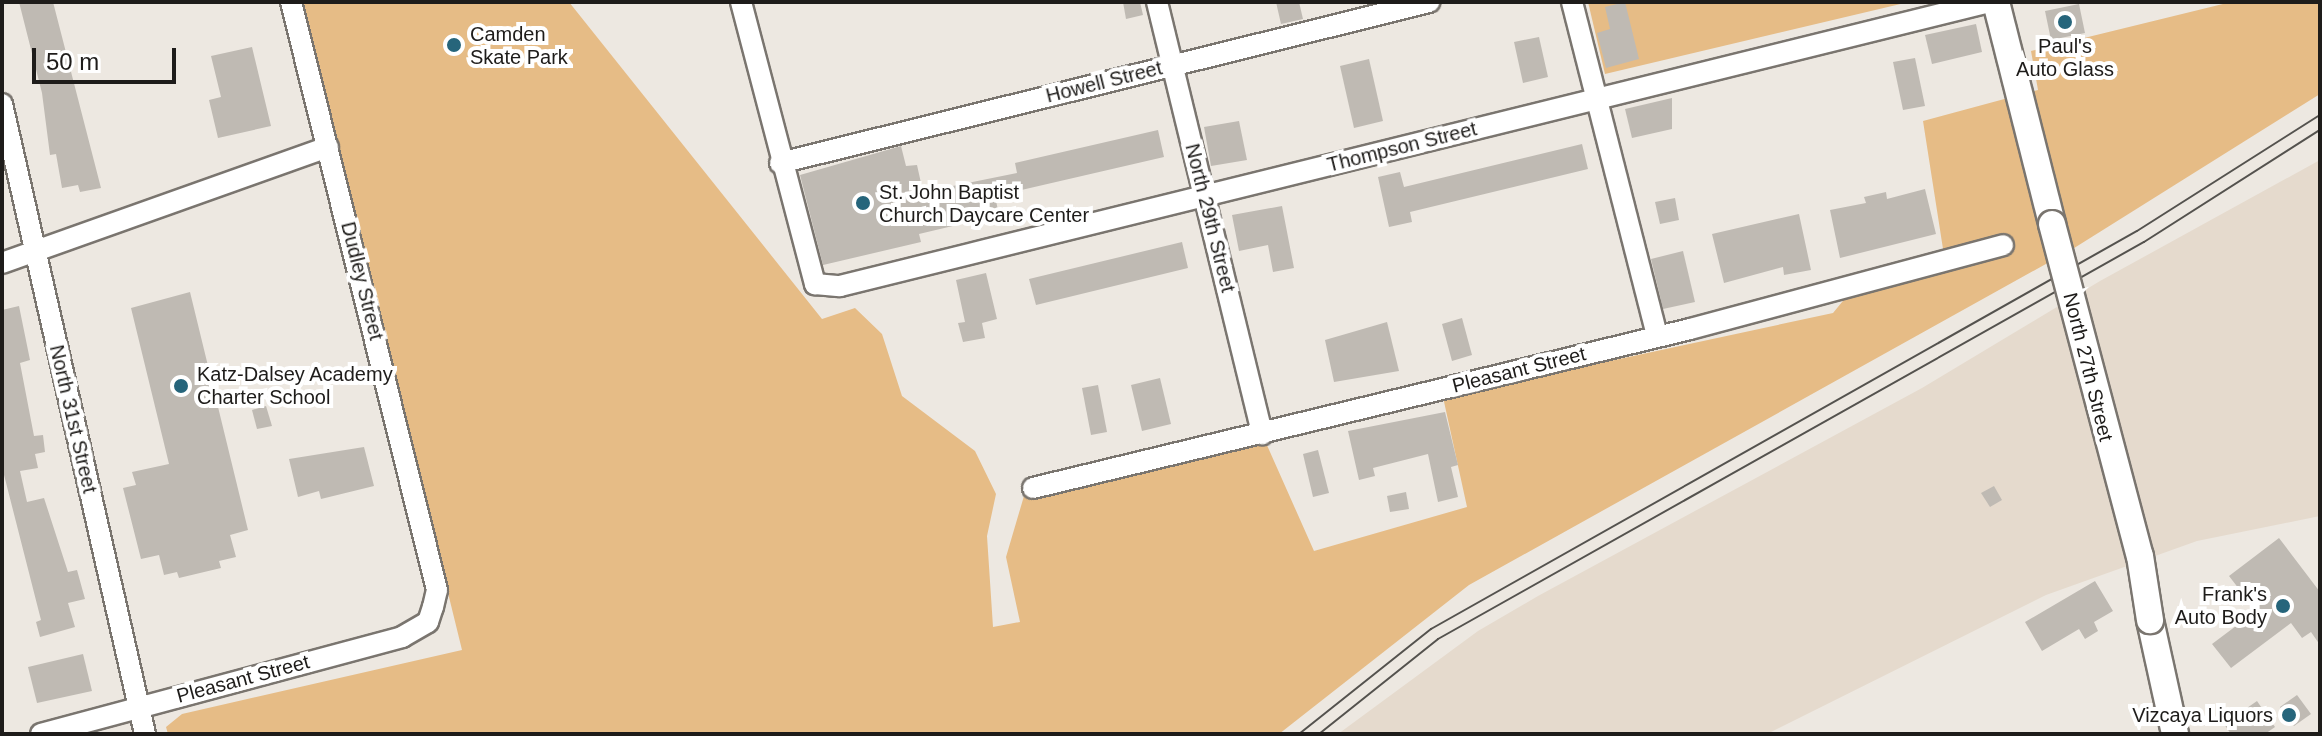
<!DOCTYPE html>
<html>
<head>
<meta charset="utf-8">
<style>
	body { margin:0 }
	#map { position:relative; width:2322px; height:736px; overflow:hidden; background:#ede8e1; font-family:Helvetica,sans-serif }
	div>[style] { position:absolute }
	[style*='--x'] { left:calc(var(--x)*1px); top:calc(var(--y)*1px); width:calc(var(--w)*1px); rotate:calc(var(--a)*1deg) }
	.built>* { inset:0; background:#e5dacd }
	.green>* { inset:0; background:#e6bc86 }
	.building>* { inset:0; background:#bfbab3 }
	.roads { filter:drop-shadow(2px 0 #7a756f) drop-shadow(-2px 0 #7a756f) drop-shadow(0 2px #7a756f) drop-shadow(0 -2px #7a756f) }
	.minor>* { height:20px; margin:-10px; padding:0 10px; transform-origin:10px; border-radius:10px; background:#fff }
	.major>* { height:26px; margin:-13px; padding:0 13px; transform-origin:13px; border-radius:13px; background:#fff }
	.tram>* { height:2px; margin:-1px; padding:0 1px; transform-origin:1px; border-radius:1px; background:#54524e }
	.bridges { filter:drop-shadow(2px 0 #7a756f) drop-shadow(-2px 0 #7a756f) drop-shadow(0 2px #7a756f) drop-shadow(0 -2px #7a756f) }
	.major-bridge>* { height:26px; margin:-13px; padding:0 13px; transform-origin:13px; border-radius:13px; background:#fff }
	.dots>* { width:22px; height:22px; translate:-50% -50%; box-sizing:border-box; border:4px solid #fff; border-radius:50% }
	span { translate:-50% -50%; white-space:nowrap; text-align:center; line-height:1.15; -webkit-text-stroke:8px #fff; paint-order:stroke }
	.poi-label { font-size:20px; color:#1e1c1a }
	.left { translate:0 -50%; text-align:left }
	.right { translate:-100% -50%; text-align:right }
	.street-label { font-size:20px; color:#1e1c1a }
	.frame { position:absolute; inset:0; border:4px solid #1e1c1a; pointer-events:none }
	.scale { position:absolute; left:32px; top:48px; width:144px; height:36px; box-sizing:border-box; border:4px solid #1e1c1a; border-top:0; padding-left:10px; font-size:24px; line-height:28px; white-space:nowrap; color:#1e1c1a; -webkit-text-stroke:6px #fff; paint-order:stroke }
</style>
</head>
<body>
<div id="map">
	<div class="built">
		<div style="clip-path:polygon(2320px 160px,2320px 516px,2197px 541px,2046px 595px,1767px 734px,1338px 734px,1478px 631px,1538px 596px,1922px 388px,2100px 281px)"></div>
	</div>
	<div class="green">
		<div style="clip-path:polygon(303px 2px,569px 2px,822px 319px,855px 308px,882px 334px,902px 396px,975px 451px,996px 494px,987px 536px,993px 627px,1020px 622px,1006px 557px,1024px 496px,1033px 488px,1262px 434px,1314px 551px,1467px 507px,1443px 397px,1833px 313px,1847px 296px,1946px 268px,1923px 121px,2038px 90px,2031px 51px,2231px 2px,2320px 2px,2320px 94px,2071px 250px,1469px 585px,1279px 734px,168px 734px,166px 727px,182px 714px,462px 650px)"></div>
		<div style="clip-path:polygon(1588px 2px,1909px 2px,1605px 74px)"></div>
	</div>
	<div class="building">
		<div style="clip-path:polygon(19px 2px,53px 2px,101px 188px,80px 192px,78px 185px,62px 188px,56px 154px,50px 155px,42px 93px)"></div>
		<div style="clip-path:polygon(1123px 2px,1140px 2px,1143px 15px,1126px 19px)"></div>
		<div style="clip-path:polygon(1276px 2px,1299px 2px,1303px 19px,1281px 24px)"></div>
		<div style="clip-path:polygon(1625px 2px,1639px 59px,1606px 68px,1597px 33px,1610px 29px,1605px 7px)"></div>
		<div style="clip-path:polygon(2079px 4px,2085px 33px,2051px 40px,2045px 11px)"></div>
		<div style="clip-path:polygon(1976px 24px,1982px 52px,1932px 64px,1925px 35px)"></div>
		<div style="clip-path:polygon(1539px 37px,1548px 77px,1523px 83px,1514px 42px)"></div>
		<div style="clip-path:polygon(252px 47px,271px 126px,218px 138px,209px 100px,221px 97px,211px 56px)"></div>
		<div style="clip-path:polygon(1915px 58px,1925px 106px,1903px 110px,1893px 62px)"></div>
		<div style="clip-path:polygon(1369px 59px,1383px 121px,1354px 128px,1340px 66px)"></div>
		<div style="clip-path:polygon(1672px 98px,1672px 129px,1632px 138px,1625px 109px)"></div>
		<div style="clip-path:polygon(1239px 121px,1247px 160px,1211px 166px,1204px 127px)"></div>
		<div style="clip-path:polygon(1158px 130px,1164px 157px,995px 196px,999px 215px,919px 234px,921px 242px,823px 265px,800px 175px,901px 146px,906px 166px,917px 165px,923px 192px,1017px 173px,1015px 163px)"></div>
		<div style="clip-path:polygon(1582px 144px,1588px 169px,1410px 212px,1412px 222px,1389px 227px,1378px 177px,1400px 172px,1404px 187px)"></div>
		<div style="clip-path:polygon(1925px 189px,1936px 234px,1840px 258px,1830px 210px,1866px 203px,1864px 197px,1886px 192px,1887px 199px)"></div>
		<div style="clip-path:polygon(1675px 198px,1679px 220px,1660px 224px,1655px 202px)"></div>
		<div style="clip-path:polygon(1282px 206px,1294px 268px,1273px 272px,1268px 245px,1239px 251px,1232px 215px)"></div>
		<div style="clip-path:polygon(1799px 214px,1811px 270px,1784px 275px,1783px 267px,1724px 283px,1712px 234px)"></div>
		<div style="clip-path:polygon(1182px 242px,1188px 268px,1036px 305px,1029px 279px)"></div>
		<div style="clip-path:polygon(1683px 251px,1695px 302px,1663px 309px,1651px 259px)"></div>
		<div style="clip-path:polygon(986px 273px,997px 319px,982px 323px,985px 338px,963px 342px,958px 323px,965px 322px,956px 280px)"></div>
		<div style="clip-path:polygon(190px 292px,248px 530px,230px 535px,236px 557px,219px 561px,221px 568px,179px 578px,177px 572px,164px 575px,159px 555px,141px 559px,123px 488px,136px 485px,132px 472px,169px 464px,131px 308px)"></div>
		<div style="clip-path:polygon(19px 306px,30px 360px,20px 363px,34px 436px,43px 435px,45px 452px,35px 454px,38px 468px,20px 471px,27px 502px,44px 498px,68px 572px,77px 570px,85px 599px,68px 603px,75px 627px,40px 637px,36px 622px,41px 620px,2px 467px,2px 310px)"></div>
		<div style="clip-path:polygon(1462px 318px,1472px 355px,1452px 361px,1442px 324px)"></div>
		<div style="clip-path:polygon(1387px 322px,1399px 371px,1334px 382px,1325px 340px)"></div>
		<div style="clip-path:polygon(1160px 378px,1171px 424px,1142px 431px,1131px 385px)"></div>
		<div style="clip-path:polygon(1098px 385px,1107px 432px,1091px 435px,1082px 388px)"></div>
		<div style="clip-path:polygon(266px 406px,272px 426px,257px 429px,252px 410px)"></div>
		<div style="clip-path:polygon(1445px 412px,1458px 465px,1451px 467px,1458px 497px,1438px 502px,1428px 454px,1373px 468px,1375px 476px,1359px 480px,1348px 431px)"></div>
		<div style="clip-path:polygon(364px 447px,374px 486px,321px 499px,319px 491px,298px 497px,289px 459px)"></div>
		<div style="clip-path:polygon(1318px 450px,1329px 493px,1313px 497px,1303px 454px)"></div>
		<div style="clip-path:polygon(1994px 486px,2002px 500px,1990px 507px,1981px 493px)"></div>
		<div style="clip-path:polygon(1406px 492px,1409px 509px,1390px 512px,1387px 496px)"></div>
		<div style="clip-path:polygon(2279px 538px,2320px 592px,2320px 645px,2311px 632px,2302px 638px,2291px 623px,2231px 668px,2212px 644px,2256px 611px,2229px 576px)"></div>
		<div style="clip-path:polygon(2095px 581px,2113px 611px,2094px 622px,2098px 631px,2085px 639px,2079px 629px,2042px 651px,2025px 622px)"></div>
		<div style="clip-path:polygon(83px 654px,92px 691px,37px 703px,28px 667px)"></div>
		<div style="clip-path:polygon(2297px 695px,2311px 714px,2294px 726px,2280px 707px)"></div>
		<div style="clip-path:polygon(2257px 701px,2275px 727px,2265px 734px,2231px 734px,2224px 724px)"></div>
	</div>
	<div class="roads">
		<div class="minor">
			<div style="--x:741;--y:2;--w:292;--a:75.3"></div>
			<div style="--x:815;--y:284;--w:25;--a:5"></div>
			<div style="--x:840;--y:286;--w:1184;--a:-13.88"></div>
			<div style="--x:1157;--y:2;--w:445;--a:76.3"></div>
			<div style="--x:1572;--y:2;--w:345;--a:75.7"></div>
			<div style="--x:2;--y:104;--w:646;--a:77.21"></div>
			<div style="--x:780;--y:163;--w:669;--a:-13.93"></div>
			<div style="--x:2;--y:263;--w:346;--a:-19.6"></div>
			<div style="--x:1033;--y:488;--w:676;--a:-13.6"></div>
			<div style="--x:1690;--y:329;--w:324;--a:-15"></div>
			<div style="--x:41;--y:734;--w:374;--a:-15"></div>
			<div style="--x:402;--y:637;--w:30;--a:-30"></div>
			<div style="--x:428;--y:622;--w:16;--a:-72"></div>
			<div style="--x:433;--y:607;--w:17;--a:-77"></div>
			<div style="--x:437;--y:590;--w:606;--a:-103.94"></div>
		</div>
		<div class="major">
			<div style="--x:1996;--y:2;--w:229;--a:75.8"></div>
			<div style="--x:2150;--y:620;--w:117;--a:77.6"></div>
		</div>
	</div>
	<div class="tram">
		<div style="--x:1299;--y:734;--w:169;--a:-38.5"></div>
		<div style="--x:1431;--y:629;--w:810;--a:-29.41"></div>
		<div style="--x:2137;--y:231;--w:217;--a:-32.4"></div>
		<div style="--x:1319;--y:734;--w:152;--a:-38.6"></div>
		<div style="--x:1438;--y:639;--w:810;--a:-29.35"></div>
		<div style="--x:2144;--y:242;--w:209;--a:-32.5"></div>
	</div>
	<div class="bridges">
		<div class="major-bridge">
			<div style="--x:2052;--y:224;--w:343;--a:75.2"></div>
			<div style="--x:2140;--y:556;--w:65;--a:81.1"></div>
		</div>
	</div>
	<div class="dots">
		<div style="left:2065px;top:22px;background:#26657b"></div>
		<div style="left:454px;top:45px;background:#26657b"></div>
		<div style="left:863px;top:203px;background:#26657b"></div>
		<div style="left:181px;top:386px;background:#26657b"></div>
		<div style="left:2283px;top:606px;background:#26657b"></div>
		<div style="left:2289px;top:715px;background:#26657b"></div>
	</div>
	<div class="poi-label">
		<span class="left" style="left:470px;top:46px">Camden<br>Skate Park</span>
		<span style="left:2065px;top:58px">Paul's<br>Auto Glass</span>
		<span class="left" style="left:879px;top:204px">St. John Baptist<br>Church Daycare Center</span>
		<span class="left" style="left:197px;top:386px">Katz-Dalsey Academy<br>Charter School</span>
		<span class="right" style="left:2267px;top:606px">Frank's<br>Auto Body</span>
		<span class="right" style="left:2273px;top:715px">Vizcaya Liquors</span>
	</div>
	<div class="street-label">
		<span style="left:1104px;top:82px;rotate:-14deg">Howell Street</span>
		<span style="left:1402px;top:147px;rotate:-14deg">Thompson Street</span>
		<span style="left:1210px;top:218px;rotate:76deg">North 29th Street</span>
		<span style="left:362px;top:281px;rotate:76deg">Dudley Street</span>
		<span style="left:2088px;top:367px;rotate:76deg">North 27th Street</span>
		<span style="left:1519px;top:370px;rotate:-14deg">Pleasant Street</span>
		<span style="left:73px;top:419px;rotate:77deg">North 31st Street</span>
		<span style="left:243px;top:679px;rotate:-15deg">Pleasant Street</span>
	</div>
	<div class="frame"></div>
	<div class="scale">50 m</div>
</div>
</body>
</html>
